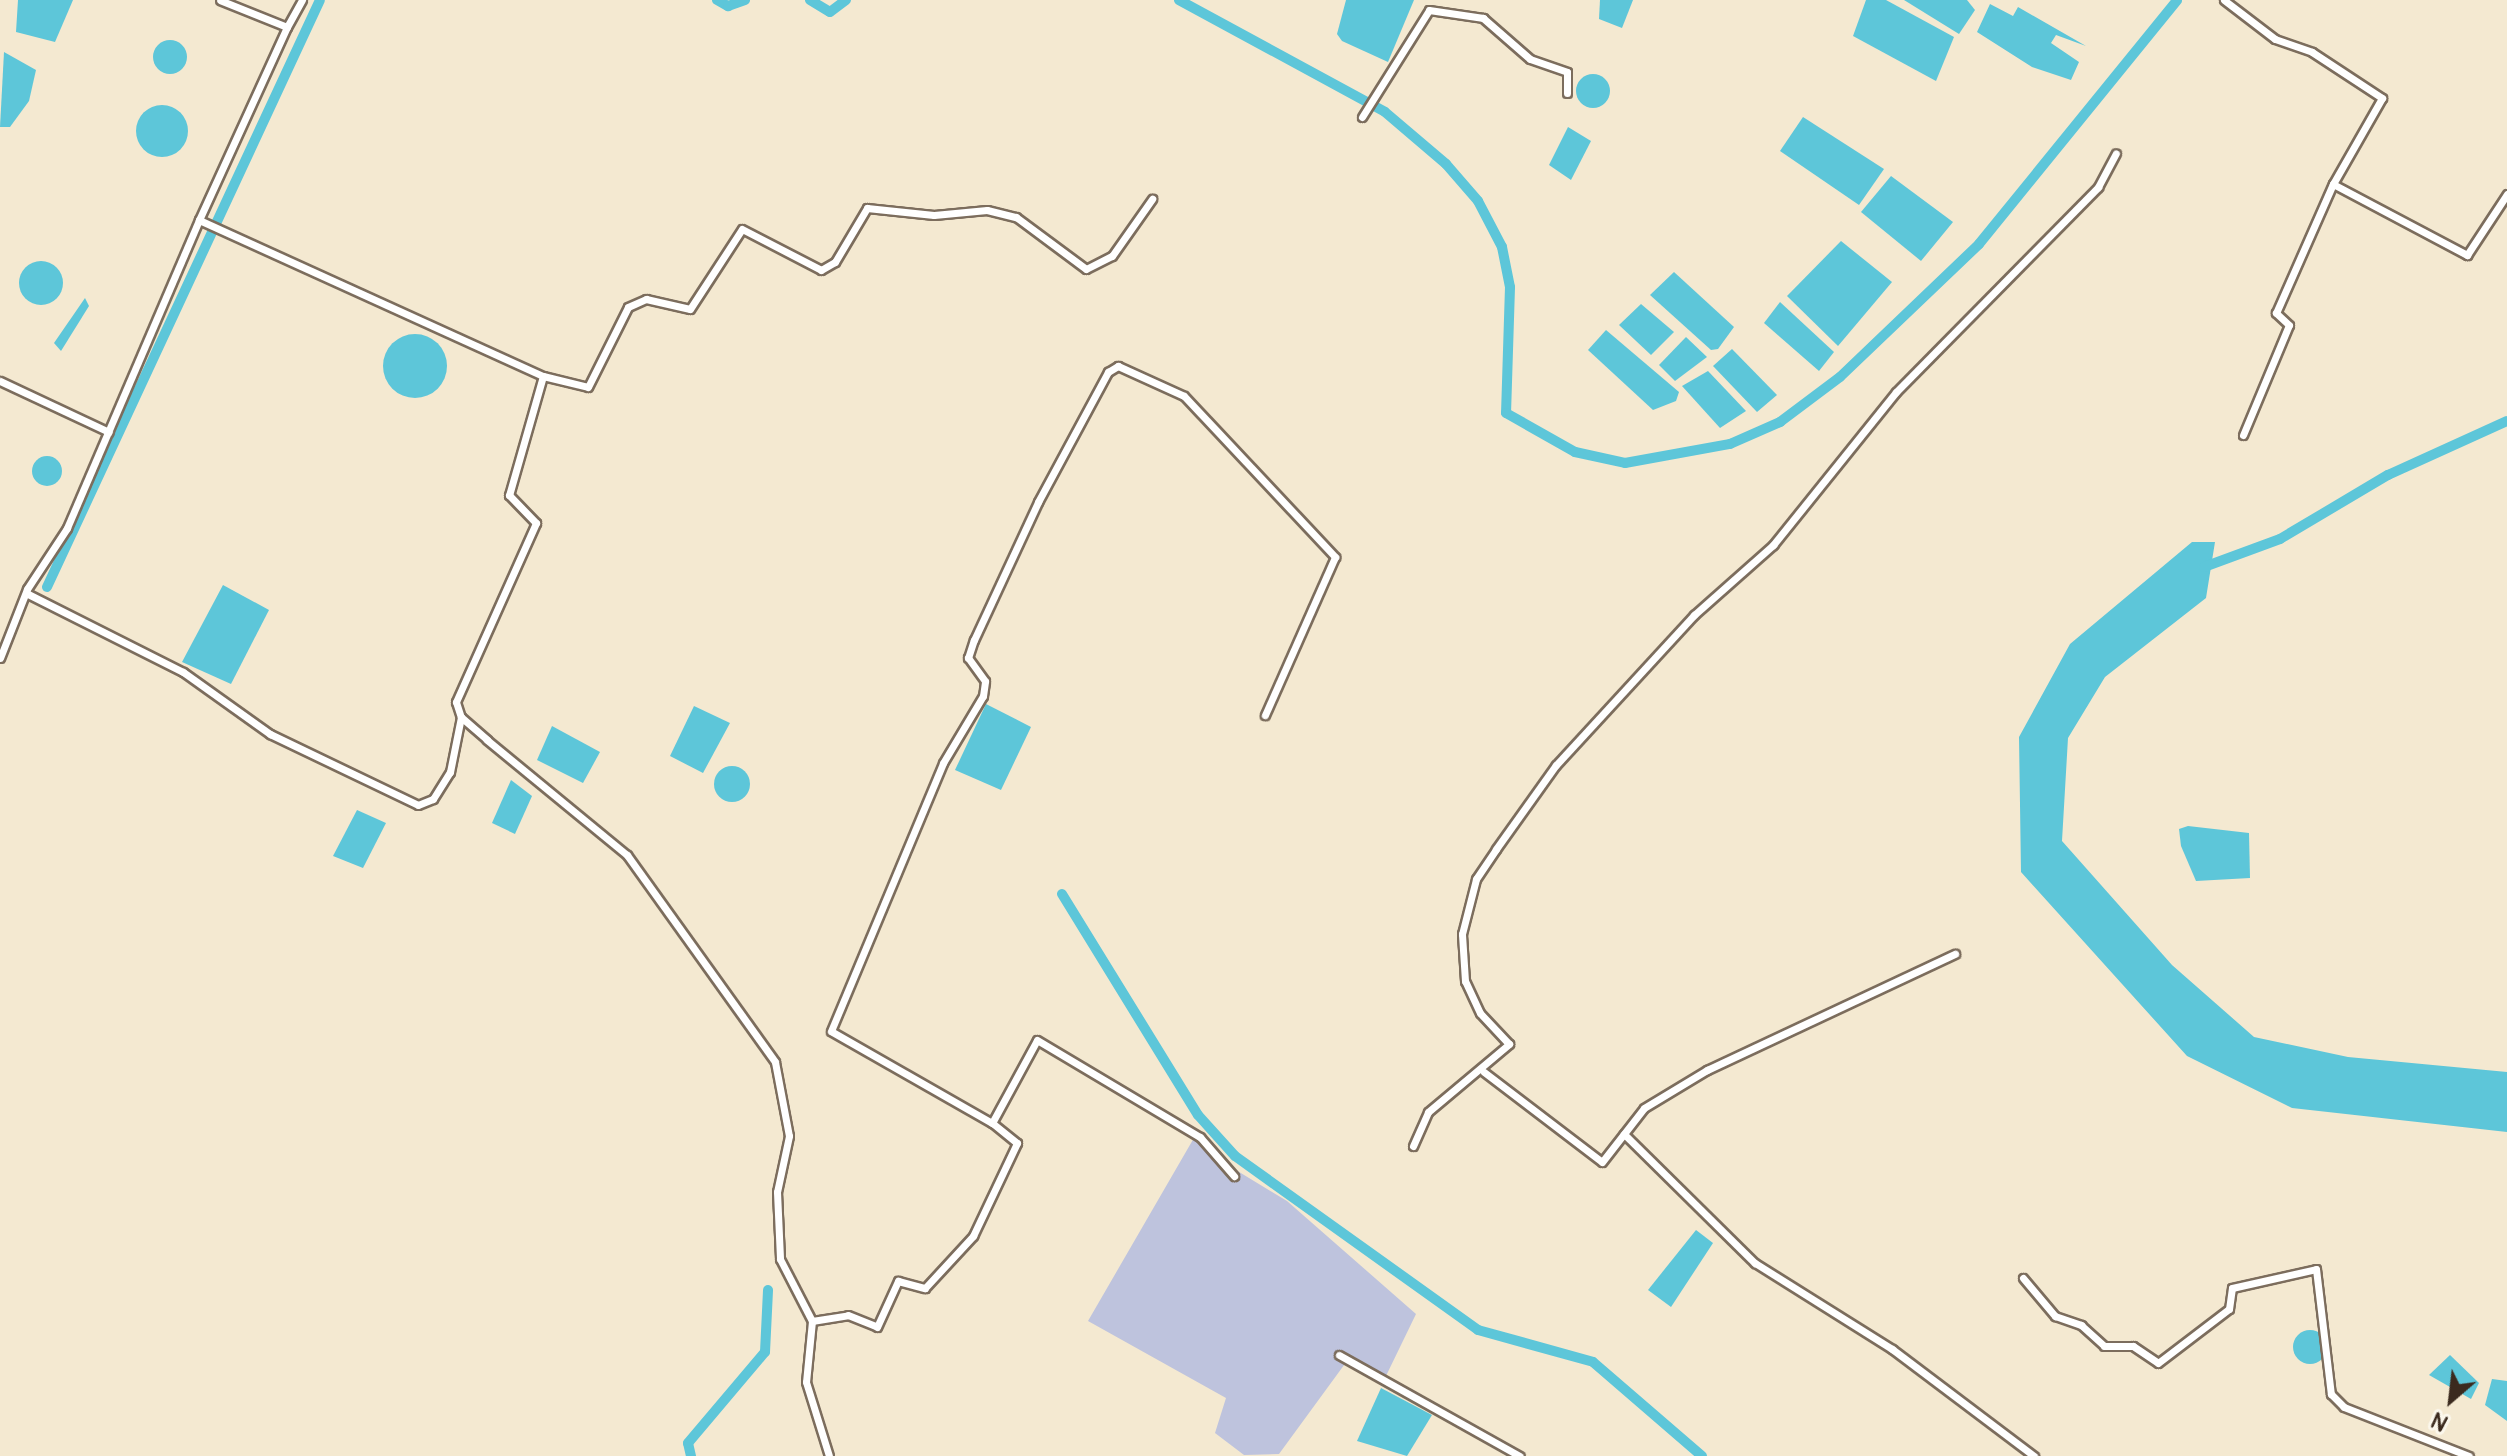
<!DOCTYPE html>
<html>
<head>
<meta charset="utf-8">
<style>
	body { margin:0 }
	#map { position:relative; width:2507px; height:1456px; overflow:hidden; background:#f4e9d1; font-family:Pangolin,sans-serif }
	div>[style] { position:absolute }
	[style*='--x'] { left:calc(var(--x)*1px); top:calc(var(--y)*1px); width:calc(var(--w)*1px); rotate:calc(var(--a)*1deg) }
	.industrial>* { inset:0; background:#bec3dd }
	.water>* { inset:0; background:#5dc6d9 }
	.round { border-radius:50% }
	.canal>* { height:10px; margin:-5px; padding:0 5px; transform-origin:5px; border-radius:5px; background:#5dc6d9 }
	.roads { filter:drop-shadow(2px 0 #7c6d5d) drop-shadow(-2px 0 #7c6d5d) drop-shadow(0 2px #7c6d5d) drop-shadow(0 -2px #7c6d5d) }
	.street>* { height:7px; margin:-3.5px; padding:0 3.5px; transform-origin:3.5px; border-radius:3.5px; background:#fff }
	span { translate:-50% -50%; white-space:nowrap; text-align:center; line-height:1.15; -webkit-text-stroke:8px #fbf7ec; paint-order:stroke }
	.north { position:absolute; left:2411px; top:1360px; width:80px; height:80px; -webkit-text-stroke:6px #fbf7ec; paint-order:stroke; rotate:208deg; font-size:22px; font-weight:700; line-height:32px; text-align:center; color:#3b2a1e }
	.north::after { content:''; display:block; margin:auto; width:28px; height:36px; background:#3b2a1e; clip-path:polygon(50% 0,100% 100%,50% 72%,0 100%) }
</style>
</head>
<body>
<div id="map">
	<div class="industrial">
		<div style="clip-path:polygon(1198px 1131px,1226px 1164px,1287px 1201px,1416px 1314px,1385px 1378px,1347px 1361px,1279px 1454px,1244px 1455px,1215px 1433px,1226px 1398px,1088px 1321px)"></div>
	</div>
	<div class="water">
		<div style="clip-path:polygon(18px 0,73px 0,55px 42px,16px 32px)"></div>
		<div style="clip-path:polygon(1346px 0,1414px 0,1388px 62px,1342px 41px,1337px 34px)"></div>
		<div style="clip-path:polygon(1600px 0,1633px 0,1622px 28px,1599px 19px)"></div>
		<div style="clip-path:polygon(1866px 0,1886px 0,1954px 37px,1936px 81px,1853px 36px)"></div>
		<div style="clip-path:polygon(1904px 0,1967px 0,1975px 10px,1959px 34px)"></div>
		<div style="clip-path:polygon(1990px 4px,2013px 16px,2018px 7px,2086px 46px,2056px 35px,2051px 43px,2079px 62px,2071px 80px,2032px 67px,1977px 32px)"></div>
		<div class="round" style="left:153px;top:40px;width:34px;height:34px"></div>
		<div style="clip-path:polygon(4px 52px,36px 70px,29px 101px,10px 127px,0 127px)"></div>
		<div class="round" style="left:1576px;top:74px;width:34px;height:34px"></div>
		<div class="round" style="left:136px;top:105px;width:52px;height:52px"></div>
		<div style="clip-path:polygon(1803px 117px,1884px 169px,1859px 205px,1780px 151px)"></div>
		<div style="clip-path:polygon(1568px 127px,1591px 141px,1571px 180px,1549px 165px)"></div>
		<div style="clip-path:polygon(1891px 176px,1953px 222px,1921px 261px,1861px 212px)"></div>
		<div style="clip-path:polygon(1841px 241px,1892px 282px,1838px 346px,1787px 296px)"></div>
		<div class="round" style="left:19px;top:261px;width:44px;height:44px"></div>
		<div style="clip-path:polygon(1674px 272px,1734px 327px,1718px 349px,1711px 350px,1650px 295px)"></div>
		<div style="clip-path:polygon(85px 298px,89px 306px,61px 351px,54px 343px)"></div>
		<div style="clip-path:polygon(1780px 302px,1834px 352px,1819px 371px,1764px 323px)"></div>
		<div style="clip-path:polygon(1641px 304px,1674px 332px,1651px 355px,1619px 325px)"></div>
		<div style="clip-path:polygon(1606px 330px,1679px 392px,1676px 401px,1653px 410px,1588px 350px)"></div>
		<div class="round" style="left:383px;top:334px;width:64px;height:64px"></div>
		<div style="clip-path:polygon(1686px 337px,1707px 357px,1675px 381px,1659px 365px)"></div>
		<div style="clip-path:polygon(1732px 349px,1777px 395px,1757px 412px,1713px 366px)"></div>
		<div style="clip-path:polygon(1708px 371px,1746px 411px,1720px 428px,1682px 386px)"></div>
		<div class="round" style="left:32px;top:456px;width:30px;height:30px"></div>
		<div style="clip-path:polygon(2192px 542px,2215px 542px,2206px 598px,2105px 677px,2068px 738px,2062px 841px,2172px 965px,2254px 1037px,2348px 1057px,2507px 1072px,2507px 1132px,2292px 1108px,2187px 1056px,2021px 872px,2019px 737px,2070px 644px)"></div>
		<div style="clip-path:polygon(223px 585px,269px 610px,231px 684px,182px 662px)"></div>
		<div style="clip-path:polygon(986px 704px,1031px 727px,1001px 790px,955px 770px)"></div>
		<div style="clip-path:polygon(694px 706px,730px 723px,703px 773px,670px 756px)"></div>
		<div style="clip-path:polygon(552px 726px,600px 752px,583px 783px,537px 760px)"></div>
		<div class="round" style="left:714px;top:766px;width:36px;height:36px"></div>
		<div style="clip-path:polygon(511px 780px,532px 796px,515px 834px,492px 823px)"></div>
		<div style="clip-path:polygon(357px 810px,386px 823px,363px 868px,333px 856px)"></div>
		<div style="clip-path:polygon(2188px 826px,2249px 833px,2250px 878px,2196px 881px,2181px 846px,2179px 829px)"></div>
		<div style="clip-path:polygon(1696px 1230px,1713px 1243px,1671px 1307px,1648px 1290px)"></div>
		<div class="round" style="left:2293px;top:1330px;width:34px;height:34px"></div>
		<div style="clip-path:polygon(2450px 1355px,2479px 1383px,2471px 1399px,2429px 1375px)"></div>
		<div style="clip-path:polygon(2492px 1379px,2507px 1381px,2507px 1421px,2485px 1405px)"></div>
		<div style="clip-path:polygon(1381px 1388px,1432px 1415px,1407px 1456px,1357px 1441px)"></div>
	</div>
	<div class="canal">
		<div style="--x:717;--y:0;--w:13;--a:29"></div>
		<div style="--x:728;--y:6;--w:18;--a:-19"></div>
		<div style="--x:810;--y:0;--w:23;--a:31"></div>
		<div style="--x:830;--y:12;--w:20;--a:-37"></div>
		<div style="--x:1179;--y:0;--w:234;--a:28.5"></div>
		<div style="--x:1385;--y:112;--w:80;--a:40.4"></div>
		<div style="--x:1446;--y:164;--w:49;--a:49.1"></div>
		<div style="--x:1478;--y:201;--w:52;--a:62.4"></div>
		<div style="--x:1502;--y:247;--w:41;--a:78.7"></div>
		<div style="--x:1510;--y:287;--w:126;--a:91.8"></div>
		<div style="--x:1506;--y:413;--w:79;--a:29.5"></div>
		<div style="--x:1575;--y:452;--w:51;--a:12.4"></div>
		<div style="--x:1625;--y:463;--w:107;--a:-10.3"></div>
		<div style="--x:1730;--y:444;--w:55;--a:-23.7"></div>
		<div style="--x:1780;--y:422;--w:75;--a:-36.9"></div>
		<div style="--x:1840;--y:377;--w:192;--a:-43.7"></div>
		<div style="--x:1979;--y:244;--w:314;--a:-50.9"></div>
		<div style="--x:2204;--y:567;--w:81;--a:-20.2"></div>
		<div style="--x:2280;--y:539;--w:126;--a:-30.7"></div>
		<div style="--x:2388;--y:475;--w:131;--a:-24.4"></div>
		<div style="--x:47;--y:587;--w:647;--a:-65.06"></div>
		<div style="--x:1062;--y:894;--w:259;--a:58.4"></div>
		<div style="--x:1198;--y:1115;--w:55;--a:47.9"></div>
		<div style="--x:1235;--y:1156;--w:299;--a:35.6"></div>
		<div style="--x:1478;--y:1330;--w:119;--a:15.5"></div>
		<div style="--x:1593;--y:1362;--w:144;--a:40.8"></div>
		<div style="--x:691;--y:1456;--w:13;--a:-103"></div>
		<div style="--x:688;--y:1443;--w:119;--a:-49.8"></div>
		<div style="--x:765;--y:1352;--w:62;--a:-87.2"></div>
	</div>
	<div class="roads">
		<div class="street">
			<div style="--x:2224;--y:0;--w:64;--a:37.4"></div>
			<div style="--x:2275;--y:39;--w:39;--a:19"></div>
			<div style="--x:2312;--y:52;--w:84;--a:33.3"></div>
			<div style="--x:2382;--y:98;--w:99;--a:119.7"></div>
			<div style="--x:2333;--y:184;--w:152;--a:27.9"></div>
			<div style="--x:2467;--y:255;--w:73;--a:-56.7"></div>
			<div style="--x:287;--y:27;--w:31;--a:-61"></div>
			<div style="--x:1362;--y:117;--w:126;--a:-57.9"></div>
			<div style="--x:1429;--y:10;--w:55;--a:8.4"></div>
			<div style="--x:1483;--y:18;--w:62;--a:41.1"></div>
			<div style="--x:1530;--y:59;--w:39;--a:19"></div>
			<div style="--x:1567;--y:72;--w:21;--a:90"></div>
			<div style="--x:199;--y:220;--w:212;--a:-65.5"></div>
			<div style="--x:287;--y:27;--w:72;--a:-158.1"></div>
			<div style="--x:543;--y:376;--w:46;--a:13.7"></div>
			<div style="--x:588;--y:387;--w:89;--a:-63.4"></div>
			<div style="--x:628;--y:307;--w:20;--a:-24"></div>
			<div style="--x:646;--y:299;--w:45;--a:12.8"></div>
			<div style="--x:690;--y:309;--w:95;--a:-57"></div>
			<div style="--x:742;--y:229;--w:89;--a:27.4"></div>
			<div style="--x:821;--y:270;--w:16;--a:-30"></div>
			<div style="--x:835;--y:262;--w:63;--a:-59.3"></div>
			<div style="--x:867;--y:208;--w:67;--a:6"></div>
			<div style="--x:934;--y:215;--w:53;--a:-5.4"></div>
			<div style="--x:987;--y:210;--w:30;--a:14"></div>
			<div style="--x:1016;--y:217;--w:87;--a:36.6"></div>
			<div style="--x:1086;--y:269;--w:29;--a:-27"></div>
			<div style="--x:1112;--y:256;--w:70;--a:-54.9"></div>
			<div style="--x:0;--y:381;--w:120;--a:25.1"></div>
			<div style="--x:2243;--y:435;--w:119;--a:-67.3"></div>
			<div style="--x:2289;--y:325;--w:18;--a:-137"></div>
			<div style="--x:2276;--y:313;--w:141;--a:-66.2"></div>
			<div style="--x:26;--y:593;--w:176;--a:26.7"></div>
			<div style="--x:183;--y:672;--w:107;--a:35.5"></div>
			<div style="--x:270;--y:734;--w:164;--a:25.6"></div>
			<div style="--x:418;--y:805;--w:16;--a:-22"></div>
			<div style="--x:433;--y:799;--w:32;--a:-58"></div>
			<div style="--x:450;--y:772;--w:56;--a:-78.7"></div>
			<div style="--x:0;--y:658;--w:74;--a:-68.6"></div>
			<div style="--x:27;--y:589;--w:73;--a:-56.7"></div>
			<div style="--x:67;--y:528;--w:335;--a:-66.8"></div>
			<div style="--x:199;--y:220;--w:378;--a:24.4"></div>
			<div style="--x:543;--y:376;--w:124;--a:105.9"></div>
			<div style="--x:509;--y:495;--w:39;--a:46"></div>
			<div style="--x:536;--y:523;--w:196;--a:114.1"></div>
			<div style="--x:456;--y:702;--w:16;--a:72"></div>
			<div style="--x:461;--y:717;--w:35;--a:41"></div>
			<div style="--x:487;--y:740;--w:181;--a:39.4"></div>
			<div style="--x:627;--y:855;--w:254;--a:54.4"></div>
			<div style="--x:775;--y:1062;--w:75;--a:79.3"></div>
			<div style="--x:789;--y:1136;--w:57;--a:102.1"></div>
			<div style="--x:777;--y:1192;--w:67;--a:87.4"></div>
			<div style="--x:780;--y:1259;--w:70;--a:62.7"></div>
			<div style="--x:812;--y:1321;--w:61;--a:95.6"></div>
			<div style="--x:806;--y:1382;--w:77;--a:72.7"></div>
			<div style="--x:1484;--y:1072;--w:148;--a:37.3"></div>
			<div style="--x:1602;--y:1162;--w:68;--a:-52.1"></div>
			<div style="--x:1644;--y:1108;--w:74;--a:-31.1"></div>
			<div style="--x:1707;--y:1070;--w:274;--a:-25.1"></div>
			<div style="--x:992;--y:1123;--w:185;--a:-150.3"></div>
			<div style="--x:831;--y:1031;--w:290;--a:-67.3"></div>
			<div style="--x:943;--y:763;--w:78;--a:-59.2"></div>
			<div style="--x:983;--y:696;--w:15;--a:-82"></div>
			<div style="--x:985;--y:681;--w:29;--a:-126"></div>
			<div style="--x:968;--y:658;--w:19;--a:-72"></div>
			<div style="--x:974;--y:640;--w:152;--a:-65.1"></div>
			<div style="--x:1038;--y:502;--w:148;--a:-61.7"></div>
			<div style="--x:1108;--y:372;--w:12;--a:-31"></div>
			<div style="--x:1118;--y:366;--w:72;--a:24.4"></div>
			<div style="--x:1184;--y:396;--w:221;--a:46.8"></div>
			<div style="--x:1335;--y:557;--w:173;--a:113.9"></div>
			<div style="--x:1624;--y:1134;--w:184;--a:44.6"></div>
			<div style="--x:1755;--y:1263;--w:162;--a:32.1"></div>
			<div style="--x:1892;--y:1349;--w:178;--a:37"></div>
			<div style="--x:1413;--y:1146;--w:37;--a:-66"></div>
			<div style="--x:1428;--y:1112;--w:106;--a:-40"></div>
			<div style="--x:1509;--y:1044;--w:42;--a:-133.1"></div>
			<div style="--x:1480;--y:1013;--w:35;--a:-115"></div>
			<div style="--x:1465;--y:981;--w:47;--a:-93.7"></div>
			<div style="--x:1462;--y:934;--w:57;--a:-75.7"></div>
			<div style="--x:1476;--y:879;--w:36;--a:-56"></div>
			<div style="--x:1496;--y:849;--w:103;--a:-54.5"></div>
			<div style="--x:1556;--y:765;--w:204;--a:-47.4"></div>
			<div style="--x:1694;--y:615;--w:106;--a:-41.5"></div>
			<div style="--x:1773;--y:545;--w:196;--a:-51.2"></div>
			<div style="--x:1896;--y:392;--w:288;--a:-45.4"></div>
			<div style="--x:2098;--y:187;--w:38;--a:-62"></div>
			<div style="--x:2023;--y:1278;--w:50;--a:49.9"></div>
			<div style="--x:2055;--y:1316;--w:28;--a:19"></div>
			<div style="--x:2081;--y:1325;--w:31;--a:42"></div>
			<div style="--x:2104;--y:1346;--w:29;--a:0"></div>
			<div style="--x:2133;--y:1346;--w:30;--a:34"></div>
			<div style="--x:2158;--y:1363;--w:89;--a:-37.3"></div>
			<div style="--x:2229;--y:1309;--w:21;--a:-82"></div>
			<div style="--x:2232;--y:1288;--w:86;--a:-12.7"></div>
			<div style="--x:2316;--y:1269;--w:126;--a:83.2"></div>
			<div style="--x:2331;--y:1394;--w:18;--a:45"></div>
			<div style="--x:2344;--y:1407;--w:134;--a:21.4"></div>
			<div style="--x:812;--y:1321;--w:36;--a:-9"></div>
			<div style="--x:848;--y:1315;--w:31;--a:22"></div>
			<div style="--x:877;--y:1327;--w:51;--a:-65.5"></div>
			<div style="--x:898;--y:1281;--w:28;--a:15"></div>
			<div style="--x:925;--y:1288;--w:71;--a:-47.3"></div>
			<div style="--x:973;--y:1236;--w:103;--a:-64.7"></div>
			<div style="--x:1017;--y:1143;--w:32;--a:-141"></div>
			<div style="--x:992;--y:1123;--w:94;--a:-61.5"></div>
			<div style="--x:1037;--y:1040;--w:190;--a:30.8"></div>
			<div style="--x:1200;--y:1137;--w:52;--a:48.9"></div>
			<div style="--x:1339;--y:1355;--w:207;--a:29.2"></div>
		</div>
	</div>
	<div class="north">N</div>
</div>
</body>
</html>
